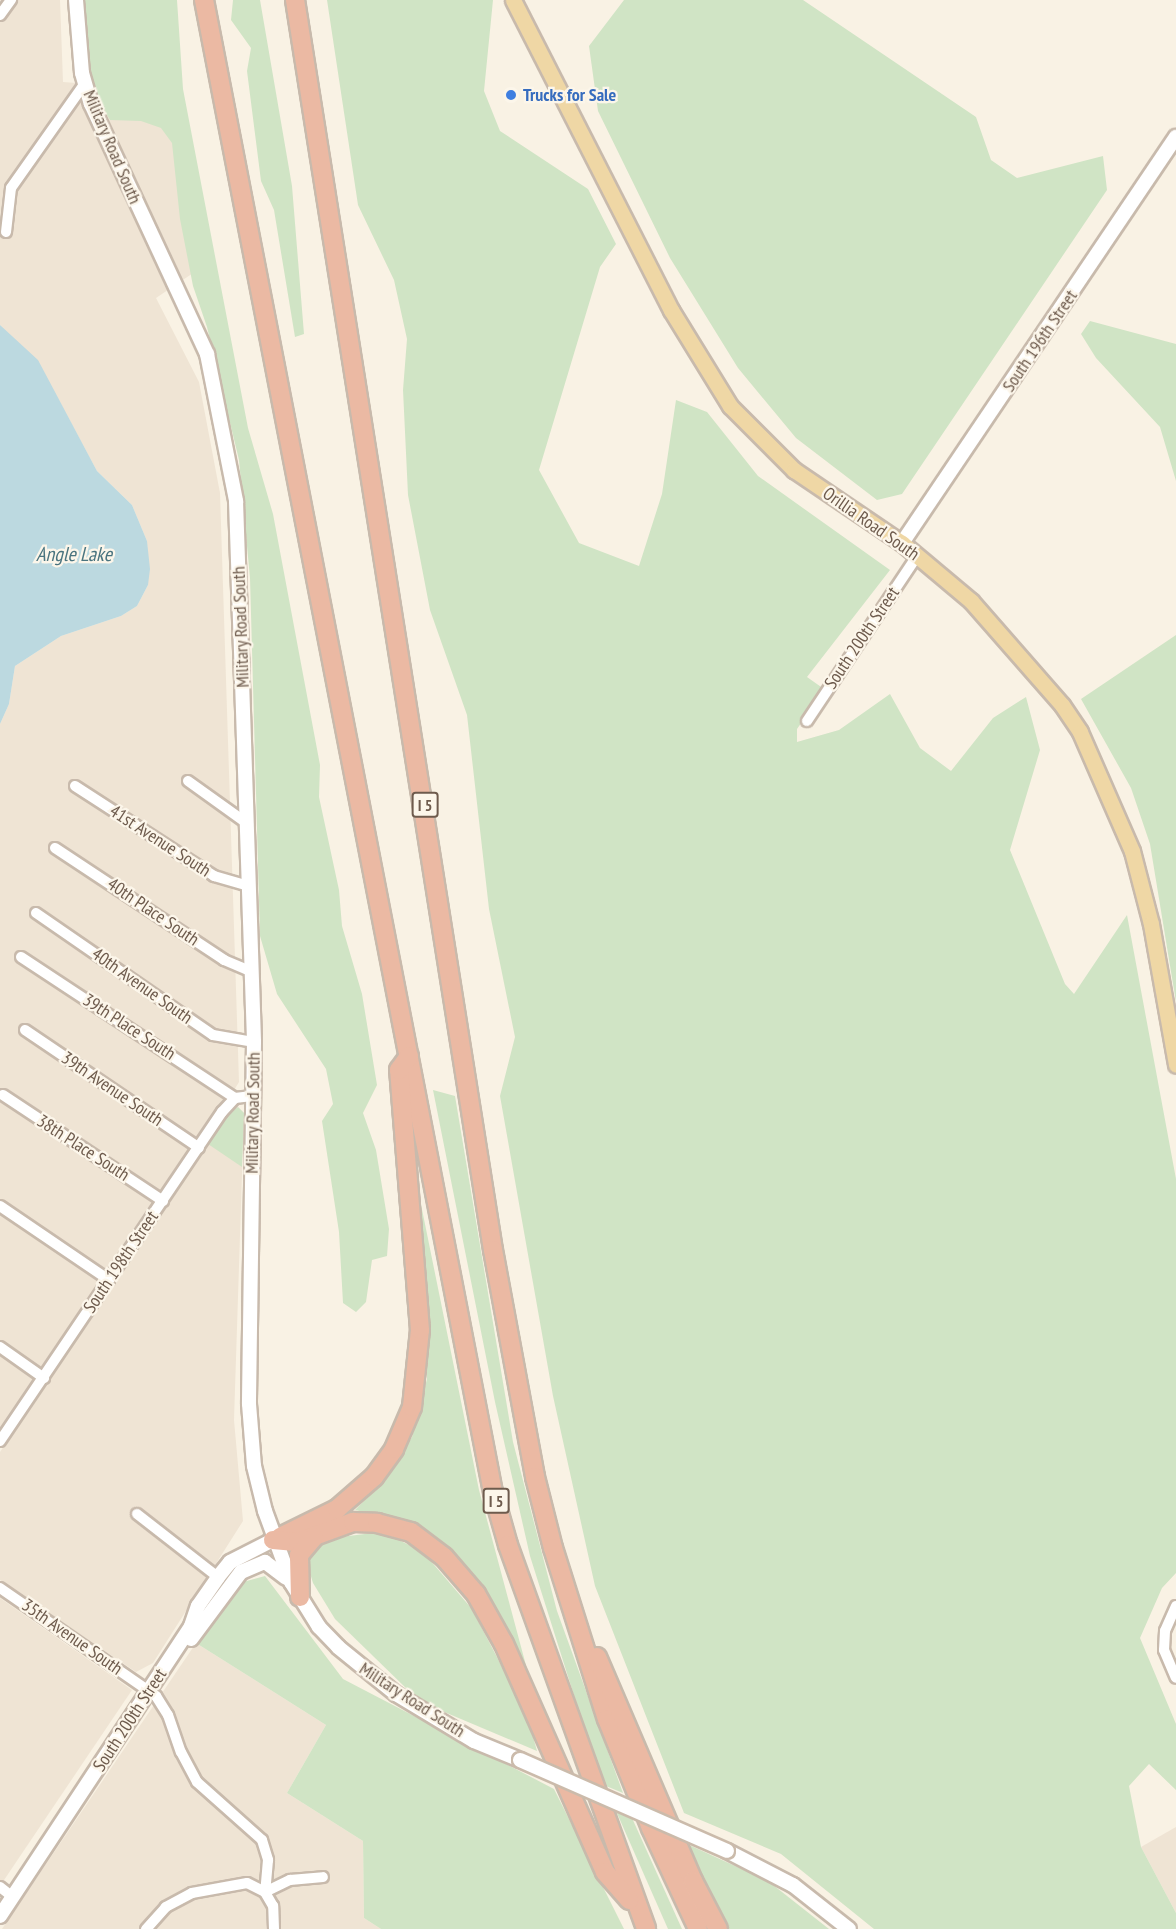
<!DOCTYPE html>
<html>
<head>
<meta charset="utf-8">
<style>
	body { margin:0 }
	#map { position:relative; width:1176px; height:1929px; overflow:hidden; background:#f9f2e4; font-family:"PT Sans Narrow",sans-serif }
	div>[style] { position:absolute }
	[style*='--x'] { left:calc(var(--x)*1px); top:calc(var(--y)*1px); width:calc(var(--w)*1px); rotate:calc(var(--a)*1deg) }
	.residential>* { inset:0; background:#efe4d4 }
	.green>* { inset:0; background:#d0e4c5 }
	.water>* { inset:0; background:#bcd9e0 }
	.roads { filter:drop-shadow(2px 0 #c8baac) drop-shadow(-2px 0 #c8baac) drop-shadow(0 2px #c8baac) drop-shadow(0 -2px #c8baac) }
	.street>* { height:10px; margin:-5px; padding:0 5px; transform-origin:5px; border-radius:5px; background:#fff }
	.secondary>* { height:14px; margin:-7px; padding:0 7px; transform-origin:7px; border-radius:7px; background:#fff }
	.primary>* { height:15px; margin:-7.5px; padding:0 7.5px; transform-origin:7.5px; border-radius:7.5px; background:#efd7a5 }
	.highway>* { height:18px; margin:-9px; padding:0 9px; transform-origin:9px; border-radius:9px; background:#ebb9a3 }
	.bridges { filter:drop-shadow(2px 0 #cbbbab) drop-shadow(-2px 0 #cbbbab) drop-shadow(0 2px #cbbbab) drop-shadow(0 -2px #cbbbab) }
	.secondary-bridge>* { height:14px; margin:-7px; padding:0 7px; transform-origin:7px; border-radius:7px; background:#fff }
	.dots>* { width:16px; height:16px; translate:-50% -50%; box-sizing:border-box; border:3px solid #fcf6ea; border-radius:50% }
	span { translate:-50% -50%; white-space:nowrap; text-align:center; line-height:1.15; -webkit-text-stroke:4.5px #fcf6ea; paint-order:stroke }
	.shield-label span { padding:2px 4px; background:#fcf6ea; border:2px solid; border-radius:4px; -webkit-text-stroke-width:0 }
	.shield-label { font-size:16px; color:#6e5b4d; font-weight:700 }
	.shop-label { font-size:18px; color:#366cbe; font-weight:700 }
	.left { translate:0 -50%; text-align:left }
	.street-label { font-size:18px; color:#6e5b4d }
	.water-label { font-size:20px; color:#4a747f; font-style:italic }
</style>
</head>
<body>
<div id="map">
	<div class="residential">
		<div style="clip-path:polygon(0 0,60px 0,63px 82px,171px 90px,211px 261px,156px 298px,199px 382px,220px 493px,239px 1082px,199px 1148px,0 1443px,0 724px,9px 704px,15px 666px,61px 636px,121px 616px,137px 606px,148px 585px,147px 541px,132px 505px,97px 471px,56px 395px,0 325px)"></div>
		<div style="clip-path:polygon(238px 1107px,244px 1113px,234px 1420px,243px 1521px,153px 1663px,136px 1672px,0 1580px,0 1452px,228px 1114px)"></div>
		<div style="clip-path:polygon(0 1598px,132px 1690px,0 1886px)"></div>
		<div style="clip-path:polygon(196px 1643px,326px 1725px,287px 1793px,363px 1841px,364px 1918px,381px 1929px,2px 1929px)"></div>
		<div style="clip-path:polygon(1176px 1827px,1176px 1913px,1141px 1847px)"></div>
	</div>
	<div class="green">
		<div style="clip-path:polygon(84px 0,177px 0,183px 89px,248px 428px,273px 514px,320px 765px,319px 797px,339px 890px,342px 926px,362px 994px,377px 1085px,363px 1113px,376px 1150px,389px 1229px,387px 1256px,372px 1260px,366px 1302px,356px 1312px,343px 1303px,339px 1232px,322px 1121px,333px 1104px,326px 1069px,277px 994px,260px 936px,250px 578px,239px 460px,207px 327px,193px 286px,180px 219px,172px 143px,161px 128px,141px 121px,110px 120px,100px 104px,86px 59px)"></div>
		<div style="clip-path:polygon(233px 0,260px 0,292px 186px,304px 334px,295px 337px,274px 210px,261px 181px,247px 71px,251px 48px,231px 20px)"></div>
		<div style="clip-path:polygon(327px 0,493px 0,484px 91px,500px 131px,588px 189px,616px 244px,600px 267px,539px 470px,579px 543px,639px 566px,662px 494px,676px 400px,707px 412px,758px 476px,890px 570px,807px 677px,824px 689px,797px 729px,797px 742px,839px 730px,890px 694px,920px 748px,951px 771px,993px 718px,1026px 697px,1040px 750px,1010px 850px,1065px 984px,1074px 994px,1127px 915px,1176px 1179px,1176px 1573px,1162px 1588px,1140px 1638px,1176px 1724px,1176px 1790px,1149px 1764px,1129px 1786px,1141px 1847px,1176px 1913px,1176px 1929px,874px 1929px,781px 1854px,684px 1813px,595px 1586px,553px 1396px,500px 1096px,515px 1037px,489px 909px,467px 715px,430px 610px,408px 495px,403px 390px,407px 339px,394px 280px,358px 205px)"></div>
		<div style="clip-path:polygon(624px 0,803px 0,976px 117px,991px 160px,1017px 178px,1103px 156px,1107px 190px,902px 494px,877px 500px,796px 438px,738px 368px,670px 258px,598px 111px,589px 46px)"></div>
		<div style="clip-path:polygon(1090px 321px,1176px 344px,1176px 481px,1160px 427px,1096px 358px,1081px 334px)"></div>
		<div style="clip-path:polygon(1176px 635px,1176px 1002px,1150px 844px,1131px 788px,1081px 699px)"></div>
		<div style="clip-path:polygon(433px 1090px,455px 1096px,513px 1442px,557px 1611px,623px 1793px,606px 1786px,589px 1743px,530px 1556px,495px 1402px)"></div>
		<div style="clip-path:polygon(238px 1107px,244px 1113px,242px 1167px,208px 1144px,228px 1114px)"></div>
		<div style="clip-path:polygon(413px 1165px,479px 1490px,535px 1699px,471px 1576px,446px 1547px,412px 1523px,355px 1510px,385px 1479px,412px 1437px,427px 1379px)"></div>
		<div style="clip-path:polygon(373px 1533px,389px 1535px,423px 1552px,472px 1609px,527px 1715px,537px 1751px,442px 1711px,409px 1691px,335px 1619px,313px 1583px,306px 1560px,314px 1547px,332px 1538px)"></div>
		<div style="clip-path:polygon(265px 1576px,343px 1679px,554px 1789px,624px 1929px,381px 1929px,364px 1918px,363px 1841px,287px 1793px,326px 1725px,196px 1643px,239px 1583px)"></div>
		<div style="clip-path:polygon(616px 1811px,632px 1818px,682px 1929px,668px 1929px)"></div>
		<div style="clip-path:polygon(687px 1844px,768px 1881px,829px 1929px,729px 1929px)"></div>
	</div>
	<div class="water">
		<div style="clip-path:polygon(0 325px,38px 360px,97px 471px,132px 505px,147px 541px,150px 569px,148px 585px,137px 606px,121px 616px,61px 636px,15px 666px,9px 704px,0 724px)"></div>
	</div>
	<div class="roads">
		<div class="street">
			<div style="--x:0;--y:15;--w:19;--a:-54"></div>
			<div style="--x:6;--y:232;--w:44;--a:-83.5"></div>
			<div style="--x:11;--y:188;--w:128;--a:-54.8"></div>
			<div style="--x:807;--y:721;--w:198;--a:-56.3"></div>
			<div style="--x:188;--y:781;--w:74;--a:35.6"></div>
			<div style="--x:75;--y:786;--w:166;--a:32.9"></div>
			<div style="--x:214;--y:876;--w:37;--a:16"></div>
			<div style="--x:55;--y:848;--w:203;--a:33.5"></div>
			<div style="--x:224;--y:960;--w:30;--a:23"></div>
			<div style="--x:36;--y:913;--w:215;--a:34.6"></div>
			<div style="--x:213;--y:1035;--w:42;--a:9.7"></div>
			<div style="--x:21;--y:957;--w:256;--a:33.4"></div>
			<div style="--x:25;--y:1030;--w:210;--a:34.1"></div>
			<div style="--x:3;--y:1095;--w:192;--a:33.5"></div>
			<div style="--x:0;--y:1206;--w:132;--a:34.2"></div>
			<div style="--x:0;--y:1347;--w:54;--a:35.2"></div>
			<div style="--x:0;--y:1441;--w:397;--a:-56"></div>
			<div style="--x:222;--y:1112;--w:19;--a:-47"></div>
			<div style="--x:235;--y:1098;--w:17;--a:-7"></div>
			<div style="--x:137;--y:1514;--w:103;--a:37.9"></div>
			<div style="--x:0;--y:1588;--w:190;--a:34.7"></div>
			<div style="--x:156;--y:1696;--w:22;--a:58"></div>
			<div style="--x:168;--y:1715;--w:39;--a:71"></div>
			<div style="--x:181;--y:1752;--w:34;--a:62"></div>
			<div style="--x:197;--y:1782;--w:87;--a:41.7"></div>
			<div style="--x:262;--y:1840;--w:21;--a:73"></div>
			<div style="--x:268;--y:1860;--w:32;--a:95"></div>
			<div style="--x:265;--y:1892;--w:20;--a:-153"></div>
			<div style="--x:247;--y:1883;--w:56;--a:169.7"></div>
			<div style="--x:192;--y:1893;--w:30;--a:152"></div>
			<div style="--x:166;--y:1907;--w:30;--a:132"></div>
			<div style="--x:1176;--y:1606;--w:27;--a:114"></div>
			<div style="--x:1165;--y:1631;--w:19;--a:93"></div>
			<div style="--x:1164;--y:1650;--w:30;--a:67"></div>
			<div style="--x:0;--y:1887;--w:16;--a:38"></div>
			<div style="--x:274;--y:1929;--w:23;--a:-92"></div>
			<div style="--x:273;--y:1906;--w:16;--a:-120"></div>
			<div style="--x:265;--y:1892;--w:28;--a:-26"></div>
			<div style="--x:290;--y:1880;--w:33;--a:-5"></div>
		</div>
		<div class="secondary">
			<div style="--x:76;--y:0;--w:73;--a:85.3"></div>
			<div style="--x:82;--y:73;--w:32;--a:74"></div>
			<div style="--x:91;--y:104;--w:276;--a:65.1"></div>
			<div style="--x:207;--y:354;--w:150;--a:78.8"></div>
			<div style="--x:236;--y:501;--w:541;--a:88.09"></div>
			<div style="--x:254;--y:1042;--w:362;--a:90.8"></div>
			<div style="--x:249;--y:1404;--w:62;--a:85.4"></div>
			<div style="--x:254;--y:1466;--w:46;--a:76.3"></div>
			<div style="--x:265;--y:1511;--w:76;--a:69.9"></div>
			<div style="--x:291;--y:1582;--w:53;--a:58.1"></div>
			<div style="--x:319;--y:1627;--w:28;--a:46"></div>
			<div style="--x:338;--y:1647;--w:75;--a:39"></div>
			<div style="--x:396;--y:1694;--w:91;--a:31.1"></div>
			<div style="--x:474;--y:1741;--w:50;--a:22.4"></div>
			<div style="--x:902;--y:543;--w:490;--a:-56"></div>
			<div style="--x:191;--y:1639;--w:84;--a:-53.3"></div>
			<div style="--x:241;--y:1572;--w:26;--a:-23"></div>
			<div style="--x:265;--y:1562;--w:26;--a:37"></div>
			<div style="--x:727;--y:1851;--w:74;--a:27.3"></div>
			<div style="--x:793;--y:1885;--w:71;--a:38.2"></div>
			<div style="--x:0;--y:1916;--w:347;--a:-56.6"></div>
			<div style="--x:191;--y:1626;--w:21;--a:-71"></div>
			<div style="--x:198;--y:1606;--w:35;--a:-55"></div>
			<div style="--x:218;--y:1577;--w:19;--a:-51"></div>
			<div style="--x:230;--y:1562;--w:48;--a:-27.1"></div>
		</div>
		<div class="primary">
			<div style="--x:513;--y:0;--w:348;--a:63"></div>
			<div style="--x:671;--y:310;--w:113;--a:58.4"></div>
			<div style="--x:730;--y:406;--w:91;--a:45"></div>
			<div style="--x:794;--y:470;--w:130;--a:34.1"></div>
			<div style="--x:902;--y:543;--w:90;--a:40"></div>
			<div style="--x:971;--y:601;--w:138;--a:48.8"></div>
			<div style="--x:1062;--y:705;--w:32;--a:56"></div>
			<div style="--x:1080;--y:732;--w:130;--a:66.4"></div>
			<div style="--x:1132;--y:851;--w:75;--a:75.4"></div>
			<div style="--x:1151;--y:924;--w:143;--a:79.9"></div>
		</div>
		<div class="highway">
			<div style="--x:204;--y:0;--w:1520;--a:79.04"></div>
			<div style="--x:493;--y:1492;--w:55;--a:74.2"></div>
			<div style="--x:508;--y:1545;--w:408;--a:70.2"></div>
			<div style="--x:295;--y:0;--w:1266;--a:81"></div>
			<div style="--x:493;--y:1250;--w:231;--a:79.5"></div>
			<div style="--x:535;--y:1477;--w:73;--a:75.8"></div>
			<div style="--x:553;--y:1548;--w:179;--a:72.5"></div>
			<div style="--x:607;--y:1719;--w:118;--a:68"></div>
			<div style="--x:651;--y:1828;--w:111;--a:65"></div>
			<div style="--x:280;--y:1537;--w:64;--a:-26.2"></div>
			<div style="--x:337;--y:1509;--w:49;--a:-40.9"></div>
			<div style="--x:374;--y:1477;--w:34;--a:-54"></div>
			<div style="--x:394;--y:1449;--w:46;--a:-66.8"></div>
			<div style="--x:412;--y:1407;--w:77;--a:-84.1"></div>
			<div style="--x:420;--y:1330;--w:261;--a:-94.6"></div>
			<div style="--x:399;--y:1070;--w:17;--a:-54"></div>
			<div style="--x:273;--y:1540;--w:25;--a:5"></div>
			<div style="--x:298;--y:1542;--w:59;--a:-20"></div>
			<div style="--x:353;--y:1522;--w:24;--a:2"></div>
			<div style="--x:377;--y:1523;--w:35;--a:15"></div>
			<div style="--x:411;--y:1532;--w:41;--a:37.1"></div>
			<div style="--x:444;--y:1557;--w:49;--a:49.1"></div>
			<div style="--x:476;--y:1594;--w:57;--a:60.8"></div>
			<div style="--x:504;--y:1644;--w:249;--a:66.1"></div>
			<div style="--x:605;--y:1872;--w:37;--a:49"></div>
			<div style="--x:300;--y:1597;--w:42;--a:-91.4"></div>
			<div style="--x:299;--y:1555;--w:23;--a:-50"></div>
			<div style="--x:597;--y:1657;--w:244;--a:66.8"></div>
			<div style="--x:693;--y:1881;--w:54;--a:62.5"></div>
		</div>
	</div>
	<div class="bridges">
		<div class="secondary-bridge">
			<div style="--x:520;--y:1760;--w:226;--a:23.7"></div>
		</div>
	</div>
	<div class="dots">
		<div style="left:511px;top:95px;background:#3f7fe0"></div>
	</div>
	<div class="shield-label">
		<span style="left:425px;top:805px">I 5</span>
		<span style="left:496px;top:1501px">I 5</span>
	</div>
	<div class="shop-label">
		<span class="left" style="left:523px;top:95px">Trucks for Sale</span>
	</div>
	<div class="street-label">
		<span style="left:112px;top:147px;rotate:67deg">Military Road South</span>
		<span style="left:1040px;top:341px;rotate:-56deg">South 196th Street</span>
		<span style="left:871px;top:524px;rotate:35deg">Orillia Road South</span>
		<span style="left:241px;top:627px;rotate:-92deg">Military Road South</span>
		<span style="left:862px;top:638px;rotate:-56deg">South 200th Street</span>
		<span style="left:160px;top:841px;rotate:33deg">41st Avenue South</span>
		<span style="left:153px;top:912px;rotate:34deg">40th Place South</span>
		<span style="left:142px;top:986px;rotate:35deg">40th Avenue South</span>
		<span style="left:129px;top:1027px;rotate:33deg">39th Place South</span>
		<span style="left:112px;top:1089px;rotate:34deg">39th Avenue South</span>
		<span style="left:253px;top:1113px;rotate:-89deg">Military Road South</span>
		<span style="left:83px;top:1148px;rotate:33deg">38th Place South</span>
		<span style="left:121px;top:1262px;rotate:-56deg">South 198th Street</span>
		<span style="left:72px;top:1637px;rotate:35deg">35th Avenue South</span>
		<span style="left:412px;top:1700px;rotate:33deg">Military Road South</span>
		<span style="left:130px;top:1720px;rotate:-57deg">South 200th Street</span>
	</div>
	<div class="water-label">
		<span style="left:74px;top:554px">Angle Lake</span>
	</div>
</div>
</body>
</html>
